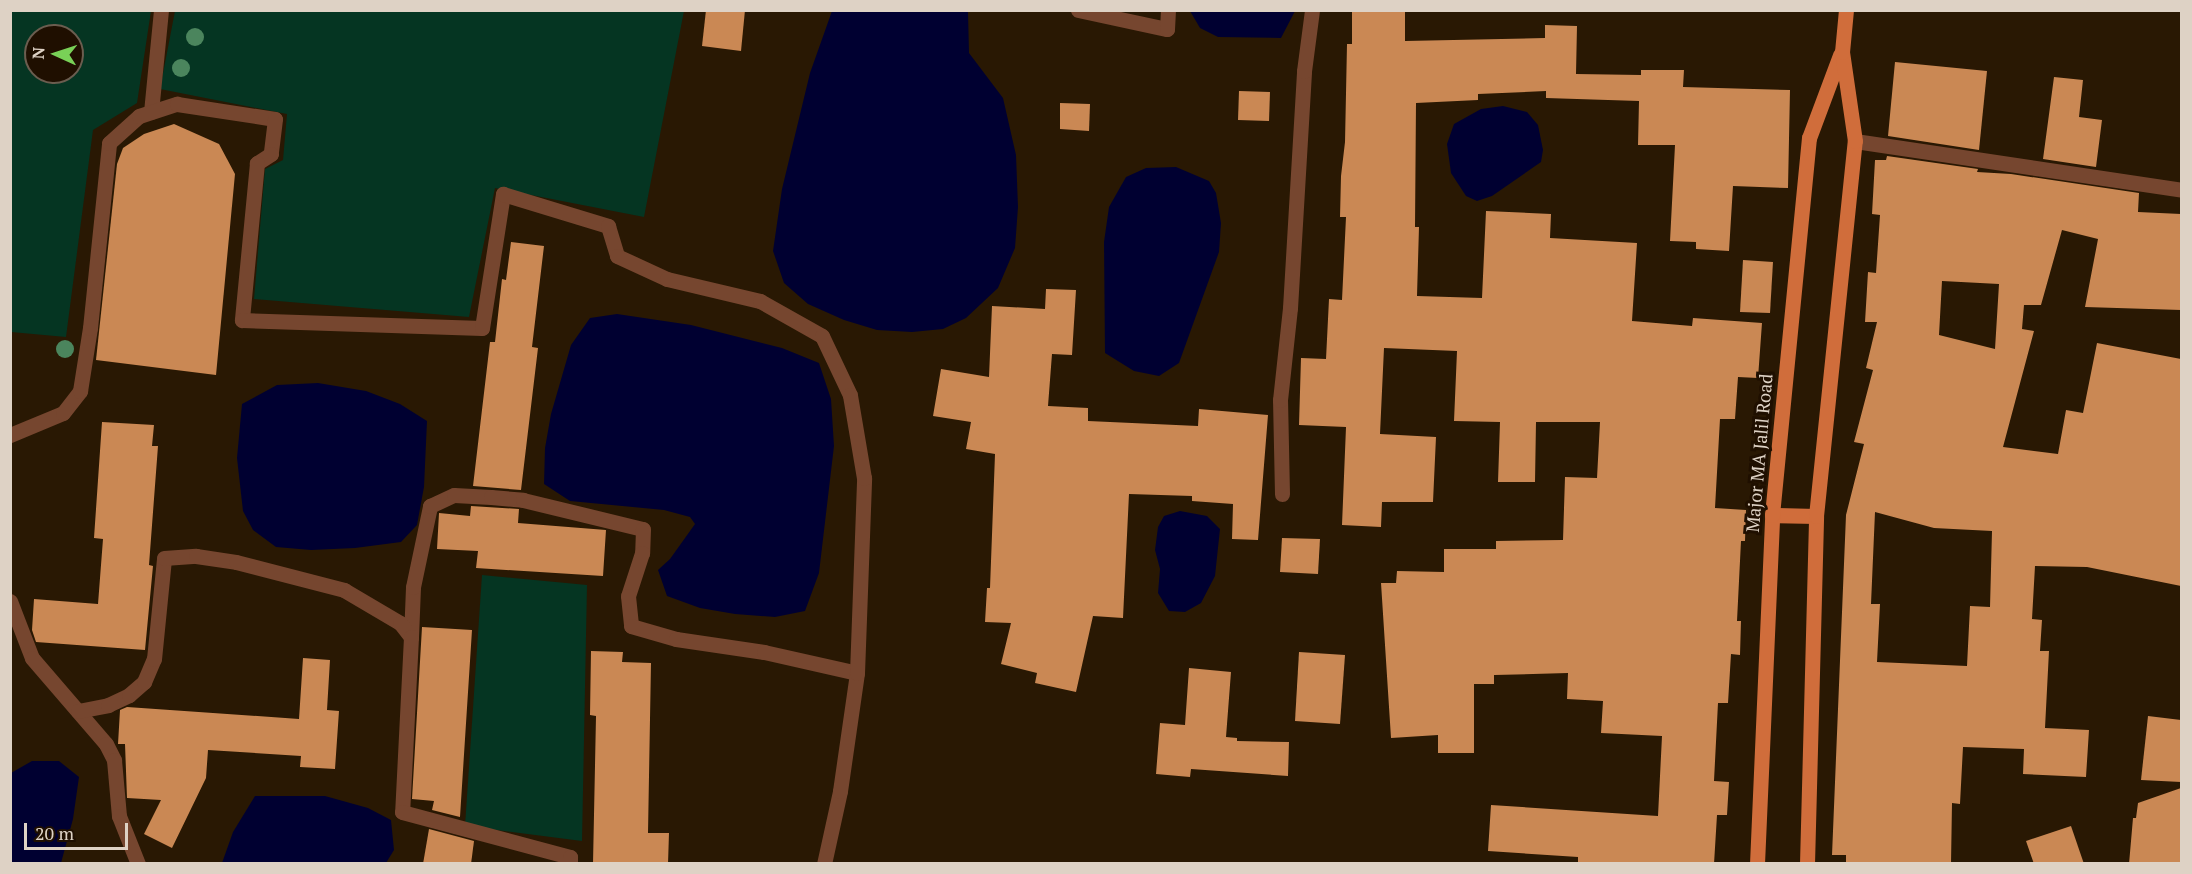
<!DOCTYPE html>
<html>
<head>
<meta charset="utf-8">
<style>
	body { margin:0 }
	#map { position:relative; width:2192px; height:874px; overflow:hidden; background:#291803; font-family:"PT Serif",serif }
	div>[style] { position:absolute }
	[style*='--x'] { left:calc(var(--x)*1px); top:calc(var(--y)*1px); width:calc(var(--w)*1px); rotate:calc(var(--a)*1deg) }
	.green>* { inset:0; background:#053522 }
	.water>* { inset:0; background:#000031 }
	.building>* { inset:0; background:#ca8854 }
	.service>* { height:15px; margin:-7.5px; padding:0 7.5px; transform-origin:7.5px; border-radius:7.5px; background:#76462f }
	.minor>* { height:15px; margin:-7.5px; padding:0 7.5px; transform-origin:7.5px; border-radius:7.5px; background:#76462f }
	.primary>* { height:15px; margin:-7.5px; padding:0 7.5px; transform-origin:7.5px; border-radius:7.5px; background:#d06d3b }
	.trees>* { width:18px; height:18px; margin:-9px; border-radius:50%; background:#4b855d }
	span { translate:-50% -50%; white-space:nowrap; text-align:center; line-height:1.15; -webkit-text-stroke:6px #1f0f00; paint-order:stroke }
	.street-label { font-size:18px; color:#ded2c5 }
	.frame { position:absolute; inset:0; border:12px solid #ded2c5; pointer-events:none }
	.north { position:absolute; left:24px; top:24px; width:60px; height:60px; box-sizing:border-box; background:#1f0f00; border:2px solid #6b5d4f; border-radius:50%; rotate:273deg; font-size:16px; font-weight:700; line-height:24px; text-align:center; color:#ded2c5 }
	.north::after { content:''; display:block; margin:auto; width:21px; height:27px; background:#79d157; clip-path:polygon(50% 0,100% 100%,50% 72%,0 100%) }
	.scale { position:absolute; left:24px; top:823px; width:104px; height:27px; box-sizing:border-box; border:3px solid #ded2c5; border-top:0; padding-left:8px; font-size:18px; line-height:21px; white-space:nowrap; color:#ded2c5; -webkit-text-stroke:4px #1f0f00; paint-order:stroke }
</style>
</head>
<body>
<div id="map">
	<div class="green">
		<div style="clip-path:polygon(evenodd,10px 11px,151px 11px,137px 103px,93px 130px,66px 337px,11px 332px,10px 11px,36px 36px,72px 36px,72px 72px,36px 72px,36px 36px)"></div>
		<div style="clip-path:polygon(175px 11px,684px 11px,644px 217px,495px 188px,469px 317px,254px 299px,265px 169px,283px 160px,287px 114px,160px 89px)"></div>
		<div style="clip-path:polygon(482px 575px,587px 585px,582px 841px,465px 826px)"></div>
	</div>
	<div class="water">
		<div style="clip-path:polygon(965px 10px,968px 12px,969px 53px,1003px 98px,1016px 155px,1018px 207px,1015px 248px,998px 288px,966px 318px,943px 329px,912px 332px,877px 330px,844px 320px,808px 304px,784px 283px,773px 251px,782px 189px,810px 73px,832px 11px)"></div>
		<div style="clip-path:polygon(1190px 11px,1295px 11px,1281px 38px,1218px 37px,1200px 28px)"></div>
		<div style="clip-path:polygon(1503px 106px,1527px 112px,1538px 125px,1543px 150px,1541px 162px,1492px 196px,1477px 201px,1466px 196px,1451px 173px,1447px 144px,1454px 124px,1481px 109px)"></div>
		<div style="clip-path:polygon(1176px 167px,1209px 181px,1216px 193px,1221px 223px,1219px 252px,1179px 363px,1159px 376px,1134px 371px,1105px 353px,1104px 242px,1109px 207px,1126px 177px,1146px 168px)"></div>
		<div style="clip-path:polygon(617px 314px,691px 325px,782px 348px,819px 363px,831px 399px,834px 446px,819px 573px,805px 611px,775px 617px,735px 614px,700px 608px,667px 596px,658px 570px,670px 559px,695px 524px,690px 517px,664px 510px,570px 501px,544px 484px,545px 448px,551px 414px,571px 345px,590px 318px)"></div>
		<div style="clip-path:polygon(318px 383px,366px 391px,400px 404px,427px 421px,424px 487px,417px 525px,401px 542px,355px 548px,311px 550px,276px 547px,253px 530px,243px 511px,237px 458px,242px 404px,277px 385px)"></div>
		<div style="clip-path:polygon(1180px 511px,1207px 516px,1220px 529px,1215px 576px,1201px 603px,1185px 612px,1169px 611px,1158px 593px,1160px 569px,1155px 550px,1158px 527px,1164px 516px)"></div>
		<div style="clip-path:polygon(32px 761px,59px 761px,79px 777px,73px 819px,61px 863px,11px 863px,11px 773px)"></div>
		<div style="clip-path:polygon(255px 796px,325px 796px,368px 808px,391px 820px,394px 850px,386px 863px,222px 863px,233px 832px)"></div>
	</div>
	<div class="building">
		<div style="clip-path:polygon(706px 10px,745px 10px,741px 51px,702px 46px)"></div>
		<div style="clip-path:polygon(1352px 10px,1405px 10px,1405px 41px,1545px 38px,1545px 25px,1577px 26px,1576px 74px,1641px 75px,1641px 70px,1684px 70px,1683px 87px,1790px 90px,1788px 188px,1733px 186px,1729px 251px,1696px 249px,1696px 242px,1670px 241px,1675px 145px,1638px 145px,1639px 101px,1546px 98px,1546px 91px,1478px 94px,1478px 100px,1416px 103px,1415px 227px,1419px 227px,1417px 296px,1482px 298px,1486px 211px,1551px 214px,1550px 238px,1637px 243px,1632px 321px,1692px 326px,1693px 318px,1762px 323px,1758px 378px,1738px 377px,1735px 419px,1720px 419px,1715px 508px,1746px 510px,1745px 541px,1741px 541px,1737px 621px,1741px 621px,1740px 655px,1731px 654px,1728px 703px,1718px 703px,1714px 781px,1729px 782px,1727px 815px,1717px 815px,1714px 864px,1578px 864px,1578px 857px,1488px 851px,1491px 805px,1658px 816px,1662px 736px,1601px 733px,1603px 701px,1567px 699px,1568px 673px,1494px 675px,1494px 684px,1474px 684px,1474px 753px,1438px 753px,1438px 735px,1391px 738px,1381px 583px,1396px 583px,1397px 571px,1444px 572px,1444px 549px,1496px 549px,1496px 541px,1563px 540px,1565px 477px,1597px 478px,1600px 422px,1536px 422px,1535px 482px,1498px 482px,1500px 422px,1454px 421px,1457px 351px,1384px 348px,1380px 434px,1436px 437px,1433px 502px,1382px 502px,1381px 527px,1342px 525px,1346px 427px,1299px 425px,1301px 358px,1326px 359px,1329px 299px,1342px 300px,1346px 217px,1340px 217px,1341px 176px,1345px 142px,1347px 44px,1352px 44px)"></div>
		<div style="clip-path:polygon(1895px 62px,1987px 71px,1979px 150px,1888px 136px)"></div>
		<div style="clip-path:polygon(2054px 77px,2083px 80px,2079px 117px,2102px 120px,2096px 167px,2043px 159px)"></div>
		<div style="clip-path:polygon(1239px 91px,1270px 92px,1269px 121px,1238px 120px)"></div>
		<div style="clip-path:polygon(1060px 103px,1090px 104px,1089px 131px,1060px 129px)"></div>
		<div style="clip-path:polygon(174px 124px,219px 144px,235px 174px,216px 375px,96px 360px,117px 164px,123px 148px,144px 134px)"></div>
		<div style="clip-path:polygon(evenodd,1887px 156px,1978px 169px,1977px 172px,2011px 174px,2139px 193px,2138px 212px,2181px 214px,2181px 310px,2085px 307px,2098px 239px,2062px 230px,2041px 305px,2024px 305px,2022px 329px,2034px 331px,2003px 447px,2058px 454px,2066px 410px,2083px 413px,2097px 343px,2181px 359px,2181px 586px,2087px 567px,2035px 566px,2032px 619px,2042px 620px,2040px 651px,2049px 651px,2045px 728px,2089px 730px,2086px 777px,2023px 774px,2024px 749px,1963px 747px,1960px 804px,1952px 803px,1951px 864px,1846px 864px,1846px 855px,1832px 855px,1846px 515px,1864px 444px,1854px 442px,1873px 370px,1866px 368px,1877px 322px,1865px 322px,1868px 272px,1876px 273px,1880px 215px,1872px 214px,1875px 160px,1886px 160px,1887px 156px,1942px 281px,1999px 284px,1995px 349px,1939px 335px,1942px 281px,1887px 156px,1875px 512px,1934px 528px,1992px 531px,1990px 607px,1970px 606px,1967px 666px,1877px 662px,1880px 604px,1871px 604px,1875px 512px)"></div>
		<div style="clip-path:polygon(511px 242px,544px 246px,532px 347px,538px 348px,521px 490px,473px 486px,490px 342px,495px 342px,502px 279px,506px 280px)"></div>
		<div style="clip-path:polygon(1743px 260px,1773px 262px,1770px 313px,1740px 312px)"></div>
		<div style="clip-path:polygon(1046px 289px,1076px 290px,1072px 355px,1052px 354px,1048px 406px,1088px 408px,1088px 421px,1198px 426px,1199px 409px,1268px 415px,1258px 540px,1232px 539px,1233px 504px,1192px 501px,1192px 496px,1129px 494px,1123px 618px,1093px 616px,1076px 692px,1035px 683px,1037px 673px,1001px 664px,1011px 623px,985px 622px,987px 588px,990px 588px,995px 454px,966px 449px,971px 422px,933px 416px,941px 369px,989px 377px,992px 306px,1045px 309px)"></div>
		<div style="clip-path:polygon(102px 422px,154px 425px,152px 446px,158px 446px,149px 565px,153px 566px,145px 650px,36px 642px,32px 630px,34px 599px,98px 604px,103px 539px,94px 538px)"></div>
		<div style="clip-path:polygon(471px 506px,519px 509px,518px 523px,606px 530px,603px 576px,476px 568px,478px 551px,437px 549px,439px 513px,470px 516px)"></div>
		<div style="clip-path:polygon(1282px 538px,1320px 539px,1318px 574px,1280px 572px)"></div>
		<div style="clip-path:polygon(422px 627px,472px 630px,460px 817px,432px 810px,434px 801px,412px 799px)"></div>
		<div style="clip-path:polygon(591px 651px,623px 652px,622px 662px,651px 663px,648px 833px,669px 833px,668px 864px,593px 864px,596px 716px,590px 715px)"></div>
		<div style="clip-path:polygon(1299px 652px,1345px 655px,1340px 724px,1295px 721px)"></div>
		<div style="clip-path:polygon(303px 658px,330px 660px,327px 710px,339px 711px,335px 769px,300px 767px,301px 756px,208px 750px,206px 778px,172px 848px,144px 834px,161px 800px,127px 798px,125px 744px,118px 744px,120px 710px,127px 707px,299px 719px)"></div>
		<div style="clip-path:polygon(1189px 668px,1231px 672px,1226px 737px,1237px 738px,1237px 741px,1289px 742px,1288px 776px,1191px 769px,1190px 777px,1156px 774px,1160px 723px,1185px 725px)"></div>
		<div style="clip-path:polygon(2148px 716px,2181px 720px,2181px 782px,2141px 780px)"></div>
		<div style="clip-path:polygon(2181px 788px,2181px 864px,2129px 864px,2133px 818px,2136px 818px,2138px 803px)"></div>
		<div style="clip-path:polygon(2071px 826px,2084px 864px,2034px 864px,2026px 841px)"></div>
		<div style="clip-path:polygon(429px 829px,474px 841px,471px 864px,423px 864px)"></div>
	</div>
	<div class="service">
		<div style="--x:1078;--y:10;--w:91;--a:12.1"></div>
		<div style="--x:1167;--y:29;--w:19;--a:-87"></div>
		<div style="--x:151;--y:112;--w:102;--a:-84.4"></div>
		<div style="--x:10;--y:435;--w:57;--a:-22.5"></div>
		<div style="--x:63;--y:413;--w:28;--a:-52"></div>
		<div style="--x:80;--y:391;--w:64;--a:-81"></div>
		<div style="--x:90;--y:328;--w:186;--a:-84.1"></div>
		<div style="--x:109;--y:143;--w:40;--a:-42"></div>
		<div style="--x:139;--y:116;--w:40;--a:-18"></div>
		<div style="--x:177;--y:104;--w:99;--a:8.7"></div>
		<div style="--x:275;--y:119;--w:35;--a:97"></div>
		<div style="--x:271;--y:154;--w:17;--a:147"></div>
		<div style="--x:257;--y:163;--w:158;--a:95.5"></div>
		<div style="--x:242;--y:320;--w:240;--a:1.9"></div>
		<div style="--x:482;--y:328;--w:136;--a:-81.1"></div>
		<div style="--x:503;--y:194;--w:110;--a:16.9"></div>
		<div style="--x:608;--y:226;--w:31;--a:73"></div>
		<div style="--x:617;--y:256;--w:55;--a:24.7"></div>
		<div style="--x:667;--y:279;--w:96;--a:13.3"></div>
		<div style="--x:760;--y:301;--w:71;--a:29.4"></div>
		<div style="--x:822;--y:336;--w:65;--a:64.6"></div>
		<div style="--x:10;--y:601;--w:61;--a:68.9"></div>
		<div style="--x:32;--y:658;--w:113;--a:49.3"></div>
		<div style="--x:106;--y:744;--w:18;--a:63"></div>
		<div style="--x:114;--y:760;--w:56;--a:84.9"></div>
		<div style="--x:119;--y:816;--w:52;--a:68.4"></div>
		<div style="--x:411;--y:637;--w:50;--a:-87.7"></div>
		<div style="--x:413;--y:587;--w:83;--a:-78.1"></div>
		<div style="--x:430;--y:506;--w:26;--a:-25"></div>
		<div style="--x:454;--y:495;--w:37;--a:3"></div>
		<div style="--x:491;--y:497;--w:32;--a:5"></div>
		<div style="--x:523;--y:500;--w:123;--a:13.6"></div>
		<div style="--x:643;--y:529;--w:24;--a:92"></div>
		<div style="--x:642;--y:553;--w:45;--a:108"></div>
		<div style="--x:628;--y:596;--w:30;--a:84"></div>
		<div style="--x:631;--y:626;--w:47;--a:16.1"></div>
		<div style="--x:676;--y:639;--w:89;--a:8.4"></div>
		<div style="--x:764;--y:652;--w:95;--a:12.7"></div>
		<div style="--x:78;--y:711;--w:31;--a:-11"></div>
		<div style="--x:108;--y:705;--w:23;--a:-25"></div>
		<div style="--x:129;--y:695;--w:20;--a:-41"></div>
		<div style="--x:144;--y:682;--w:25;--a:-67"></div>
		<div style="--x:154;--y:659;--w:101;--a:-84.3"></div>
		<div style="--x:164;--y:558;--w:32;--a:-4"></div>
		<div style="--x:196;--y:556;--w:40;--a:8.5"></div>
		<div style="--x:236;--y:562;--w:112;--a:14.5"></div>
		<div style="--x:344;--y:590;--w:65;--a:30.5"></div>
		<div style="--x:400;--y:623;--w:18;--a:52"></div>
		<div style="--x:411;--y:637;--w:175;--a:92.9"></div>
		<div style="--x:402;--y:812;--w:174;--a:15"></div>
		<div style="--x:570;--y:857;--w:7;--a:90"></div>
	</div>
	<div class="minor">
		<div style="--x:1855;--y:141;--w:331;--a:8.5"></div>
		<div style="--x:1282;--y:494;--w:94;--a:-91.2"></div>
		<div style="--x:1280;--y:400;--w:93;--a:-83.8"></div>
		<div style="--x:1290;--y:308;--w:237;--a:-86.6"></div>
		<div style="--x:1304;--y:71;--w:62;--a:-82.5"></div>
		<div style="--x:824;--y:864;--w:75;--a:-77.6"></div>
		<div style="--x:840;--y:791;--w:119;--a:-81.8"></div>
		<div style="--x:857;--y:673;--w:195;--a:-87.9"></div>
		<div style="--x:864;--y:478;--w:84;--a:-99.6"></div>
	</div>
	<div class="primary">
		<div style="--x:1772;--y:515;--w:44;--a:1.3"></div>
		<div style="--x:1757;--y:864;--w:349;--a:-87.5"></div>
		<div style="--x:1772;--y:515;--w:379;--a:-84.4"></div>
		<div style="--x:1809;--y:138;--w:89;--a:-69.5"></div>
		<div style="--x:1807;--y:864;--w:348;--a:-88.5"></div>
		<div style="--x:1816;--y:516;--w:377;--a:-84.1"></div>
		<div style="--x:1855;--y:141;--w:90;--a:-98.3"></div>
		<div style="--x:1842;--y:52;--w:42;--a:-84.6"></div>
	</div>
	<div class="trees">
		<div style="left:195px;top:37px"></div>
		<div style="left:181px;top:68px"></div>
		<div style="left:65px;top:349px"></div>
	</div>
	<div class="street-label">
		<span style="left:1759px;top:453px;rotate:-85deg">Major MA Jalil Road</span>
	</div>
	<div class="frame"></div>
	<div class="north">N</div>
	<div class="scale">20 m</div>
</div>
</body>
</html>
